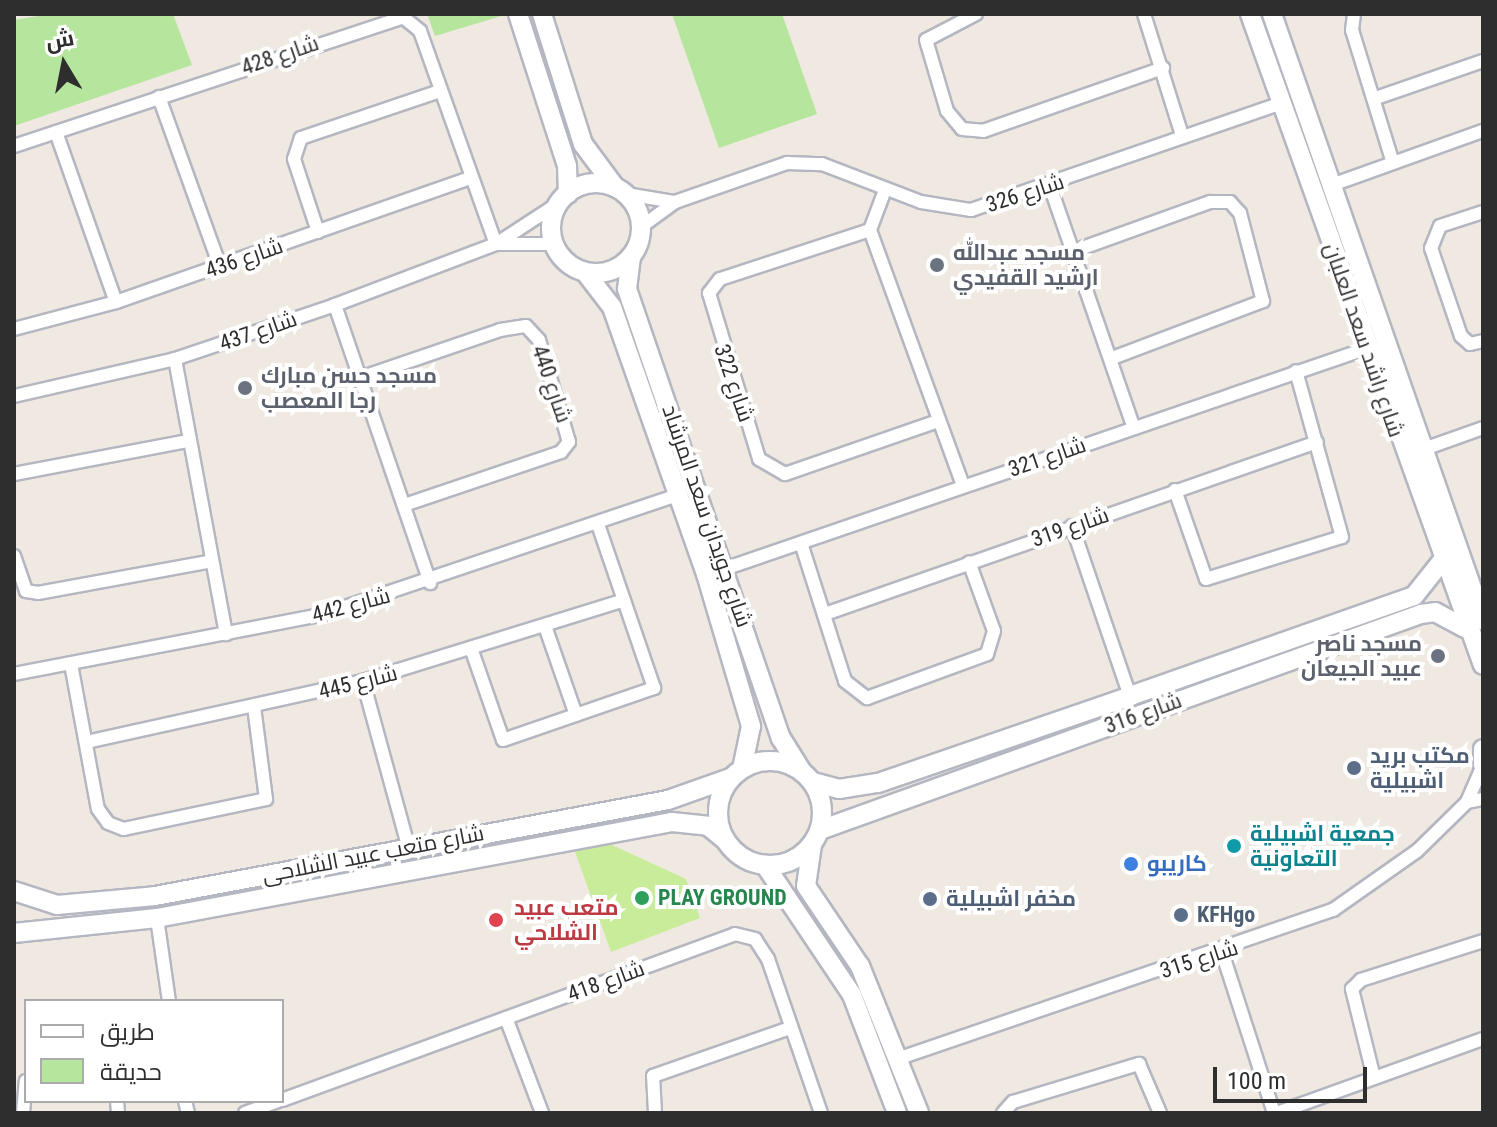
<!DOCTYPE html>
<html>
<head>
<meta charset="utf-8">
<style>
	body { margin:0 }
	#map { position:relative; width:1497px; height:1127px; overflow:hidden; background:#efe9e1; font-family:"Roboto Condensed",Cairo,sans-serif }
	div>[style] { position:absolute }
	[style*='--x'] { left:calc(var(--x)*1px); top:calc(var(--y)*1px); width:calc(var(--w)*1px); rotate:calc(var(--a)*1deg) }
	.green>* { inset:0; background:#b6e59e }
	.pitch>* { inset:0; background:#c9ec9a }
	.roads { filter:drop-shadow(2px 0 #b4b7c1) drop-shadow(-2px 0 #b4b7c1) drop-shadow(0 2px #b4b7c1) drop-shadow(0 -2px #b4b7c1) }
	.street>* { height:12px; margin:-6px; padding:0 6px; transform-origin:6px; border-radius:6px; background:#fff }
	.secondary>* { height:18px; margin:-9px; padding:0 9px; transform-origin:9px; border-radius:9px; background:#fff }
	.secondary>.ring { margin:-9px; padding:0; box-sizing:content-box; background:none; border:18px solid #fff; border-radius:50% }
	.dots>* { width:22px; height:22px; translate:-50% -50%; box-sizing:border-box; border:4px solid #fff; border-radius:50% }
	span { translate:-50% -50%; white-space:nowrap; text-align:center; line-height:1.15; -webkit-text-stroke:8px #fff; paint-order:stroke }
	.street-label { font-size:22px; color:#2e2e2e }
	.worship-label { font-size:22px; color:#5b616d; font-weight:700 }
	.left { translate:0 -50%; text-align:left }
	.right { translate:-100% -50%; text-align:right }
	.service-label { font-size:22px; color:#4e5e75; font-weight:700 }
	.culture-label { font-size:22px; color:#0d838f; font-weight:700 }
	.shop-label { font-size:22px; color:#366cbe; font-weight:700 }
	.leisure-label { font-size:22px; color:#27864d; font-weight:700 }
	.health-label { font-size:22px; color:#be3a42; font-weight:700 }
	.frame { position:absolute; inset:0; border:16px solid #2e2e2e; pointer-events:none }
	.legend { position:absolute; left:24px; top:999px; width:260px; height:104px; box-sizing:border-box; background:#fff; border:2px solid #ababab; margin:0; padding:10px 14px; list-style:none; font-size:24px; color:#2e2e2e }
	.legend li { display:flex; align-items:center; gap:16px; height:40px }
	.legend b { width:40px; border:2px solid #ababab }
	.north { position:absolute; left:24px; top:24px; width:80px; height:80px; -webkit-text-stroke:6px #fff; paint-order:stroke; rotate:350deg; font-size:22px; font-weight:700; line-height:32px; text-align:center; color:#2e2e2e }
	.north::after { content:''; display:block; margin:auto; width:28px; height:36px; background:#2e2e2e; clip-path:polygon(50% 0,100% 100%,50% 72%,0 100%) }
	.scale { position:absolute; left:1213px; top:1067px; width:154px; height:36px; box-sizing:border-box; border:4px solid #2e2e2e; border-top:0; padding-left:10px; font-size:24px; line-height:28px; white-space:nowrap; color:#2e2e2e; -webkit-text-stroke:6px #fff; paint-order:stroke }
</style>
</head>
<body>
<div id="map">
	<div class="green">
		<div style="clip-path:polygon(51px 14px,173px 14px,192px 65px,14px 126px,14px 20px)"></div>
		<div style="clip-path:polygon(427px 14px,508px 14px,435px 36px)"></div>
		<div style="clip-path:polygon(672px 14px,782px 14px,817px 114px,719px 148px)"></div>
	</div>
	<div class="pitch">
		<div style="clip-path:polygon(612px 845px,686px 879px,700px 918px,611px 952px,574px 849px)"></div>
	</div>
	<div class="roads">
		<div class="street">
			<div style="--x:976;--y:14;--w:56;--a:152.5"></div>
			<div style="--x:926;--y:40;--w:74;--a:73.5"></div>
			<div style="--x:947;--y:111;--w:23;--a:50"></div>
			<div style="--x:962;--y:129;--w:21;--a:5"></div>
			<div style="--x:983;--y:131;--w:191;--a:-19.3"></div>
			<div style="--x:1144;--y:14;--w:127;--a:72.6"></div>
			<div style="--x:1354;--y:14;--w:16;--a:97"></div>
			<div style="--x:1352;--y:30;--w:139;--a:72.9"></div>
			<div style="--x:159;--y:97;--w:180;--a:70.2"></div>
			<div style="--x:1376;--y:98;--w:113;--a:-19.1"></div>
			<div style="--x:56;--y:132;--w:180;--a:70.6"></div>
			<div style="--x:14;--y:146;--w:410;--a:-18.3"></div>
			<div style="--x:403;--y:17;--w:22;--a:39"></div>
			<div style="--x:420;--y:31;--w:226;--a:70.4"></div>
			<div style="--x:1050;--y:186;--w:256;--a:70.9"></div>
			<div style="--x:1329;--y:186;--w:164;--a:-19.7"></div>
			<div style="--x:885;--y:190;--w:43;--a:110.6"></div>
			<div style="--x:870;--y:230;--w:271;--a:70"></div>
			<div style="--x:626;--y:194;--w:50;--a:9.3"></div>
			<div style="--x:1483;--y:212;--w:45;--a:162"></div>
			<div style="--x:1440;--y:226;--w:24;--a:112"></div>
			<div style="--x:1431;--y:248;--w:93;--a:71.2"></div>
			<div style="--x:1461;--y:336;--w:12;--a:42"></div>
			<div style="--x:1470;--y:344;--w:13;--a:-13"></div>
			<div style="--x:641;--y:227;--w:42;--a:-36.3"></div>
			<div style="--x:675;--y:202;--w:119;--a:-19.2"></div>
			<div style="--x:787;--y:163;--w:35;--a:2"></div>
			<div style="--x:822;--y:164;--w:106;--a:21"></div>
			<div style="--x:921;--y:202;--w:51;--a:9.1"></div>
			<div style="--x:971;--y:210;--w:328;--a:-19"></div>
			<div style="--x:870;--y:230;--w:158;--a:161.9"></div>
			<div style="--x:720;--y:279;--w:18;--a:128"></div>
			<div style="--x:709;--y:293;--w:173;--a:73.2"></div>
			<div style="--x:759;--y:459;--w:30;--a:30"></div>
			<div style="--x:785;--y:474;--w:159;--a:-19.1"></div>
			<div style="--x:318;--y:232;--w:77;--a:-108.2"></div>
			<div style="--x:294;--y:159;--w:22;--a:-72"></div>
			<div style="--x:301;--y:138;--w:147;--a:-18.7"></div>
			<div style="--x:499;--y:244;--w:55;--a:0"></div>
			<div style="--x:1074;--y:251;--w:145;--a:-19.8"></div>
			<div style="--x:1210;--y:202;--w:20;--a:0"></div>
			<div style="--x:1230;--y:202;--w:15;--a:48"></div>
			<div style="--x:1240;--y:213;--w:91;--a:75.4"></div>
			<div style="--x:1263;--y:301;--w:161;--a:159.3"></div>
			<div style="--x:335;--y:305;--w:294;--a:71.1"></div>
			<div style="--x:14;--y:329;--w:106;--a:-14.8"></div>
			<div style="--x:116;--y:302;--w:376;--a:-19.3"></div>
			<div style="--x:175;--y:359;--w:280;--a:79.5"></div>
			<div style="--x:360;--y:378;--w:148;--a:-18.9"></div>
			<div style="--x:500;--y:330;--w:26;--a:-9"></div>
			<div style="--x:526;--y:326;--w:19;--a:47"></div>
			<div style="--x:539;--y:340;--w:106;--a:73.6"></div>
			<div style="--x:569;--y:442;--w:13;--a:129"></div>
			<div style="--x:561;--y:452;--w:166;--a:161.3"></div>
			<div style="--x:14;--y:396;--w:165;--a:-12.9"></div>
			<div style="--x:175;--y:359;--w:169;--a:-18.6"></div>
			<div style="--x:335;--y:305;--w:172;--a:-20.8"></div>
			<div style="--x:496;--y:244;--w:75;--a:-33.1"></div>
			<div style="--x:1424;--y:449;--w:63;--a:-19.6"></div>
			<div style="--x:14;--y:474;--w:176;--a:-10.8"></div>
			<div style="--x:1175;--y:490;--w:94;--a:70.8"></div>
			<div style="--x:1206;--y:579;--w:142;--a:-17.2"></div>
			<div style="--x:1342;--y:537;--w:172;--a:-105.5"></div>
			<div style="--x:1072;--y:526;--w:180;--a:71.2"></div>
			<div style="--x:801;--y:543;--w:145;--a:72.3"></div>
			<div style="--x:845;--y:681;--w:28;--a:38"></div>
			<div style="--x:867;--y:698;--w:128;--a:-20.1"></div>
			<div style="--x:987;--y:654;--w:24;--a:-73"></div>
			<div style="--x:994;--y:631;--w:73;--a:-109.9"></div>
			<div style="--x:14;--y:556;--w:37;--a:71"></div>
			<div style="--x:26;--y:591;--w:12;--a:9"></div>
			<div style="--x:38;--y:593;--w:177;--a:-10.4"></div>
			<div style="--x:727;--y:568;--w:678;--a:-18.94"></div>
			<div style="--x:825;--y:614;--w:521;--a:-19.27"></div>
			<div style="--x:545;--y:626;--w:94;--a:70.8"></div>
			<div style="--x:472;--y:651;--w:94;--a:70.8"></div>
			<div style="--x:503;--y:740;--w:160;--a:-19"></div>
			<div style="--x:654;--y:688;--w:173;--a:-108.9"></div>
			<div style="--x:71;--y:664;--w:147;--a:79.5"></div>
			<div style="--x:98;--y:809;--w:17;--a:54"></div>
			<div style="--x:108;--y:823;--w:17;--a:21"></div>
			<div style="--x:124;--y:829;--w:145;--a:-11.9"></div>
			<div style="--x:266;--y:799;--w:93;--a:-97.4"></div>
			<div style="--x:14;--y:674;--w:313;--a:-10.9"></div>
			<div style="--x:321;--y:615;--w:376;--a:-18.6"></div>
			<div style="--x:363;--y:681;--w:171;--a:74.7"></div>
			<div style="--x:86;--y:742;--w:284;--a:-12.4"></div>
			<div style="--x:363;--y:681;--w:273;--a:-17.2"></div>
			<div style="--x:1467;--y:802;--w:16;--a:-11"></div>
			<div style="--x:157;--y:918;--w:84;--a:81.8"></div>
			<div style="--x:1222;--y:952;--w:169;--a:72.1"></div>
			<div style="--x:506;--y:1018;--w:102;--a:69.2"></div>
			<div style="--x:900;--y:1058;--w:458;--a:-18.9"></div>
			<div style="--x:1333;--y:910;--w:103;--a:-35.1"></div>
			<div style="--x:1417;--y:851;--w:70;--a:-44.4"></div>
			<div style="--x:1467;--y:802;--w:40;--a:-66.6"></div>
			<div style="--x:1374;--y:1078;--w:92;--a:-103.9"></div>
			<div style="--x:1352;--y:989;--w:13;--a:-45"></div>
			<div style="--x:1361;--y:980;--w:128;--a:-17.7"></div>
			<div style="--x:282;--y:1100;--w:482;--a:-20.1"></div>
			<div style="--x:735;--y:934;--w:21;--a:14"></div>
			<div style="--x:755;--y:939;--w:24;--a:57"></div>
			<div style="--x:768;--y:959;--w:163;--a:71"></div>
			<div style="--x:117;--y:1101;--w:12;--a:85"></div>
			<div style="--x:185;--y:1101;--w:12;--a:76"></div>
			<div style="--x:23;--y:1113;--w:32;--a:-85"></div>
			<div style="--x:245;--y:1113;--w:35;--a:-20"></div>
			<div style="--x:655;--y:1113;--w:37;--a:-93"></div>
			<div style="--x:653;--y:1076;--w:145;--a:-19.3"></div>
			<div style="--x:1003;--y:1113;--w:15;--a:-48"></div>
			<div style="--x:1013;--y:1102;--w:132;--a:-16.8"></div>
			<div style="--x:1139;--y:1064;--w:53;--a:66.8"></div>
			<div style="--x:1277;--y:1113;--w:219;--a:-19.8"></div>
		</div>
		<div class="secondary">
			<div style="--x:518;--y:14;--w:160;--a:72.1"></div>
			<div style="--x:567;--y:166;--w:28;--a:88"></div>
			<div style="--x:542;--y:14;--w:136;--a:72.5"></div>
			<div style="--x:583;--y:144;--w:54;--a:53.3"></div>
			<div style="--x:1250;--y:14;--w:691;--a:70.31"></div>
			<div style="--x:1272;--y:14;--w:642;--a:70.8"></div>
			<div class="ring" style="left:551px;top:183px;width:72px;height:72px"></div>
			<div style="--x:631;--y:257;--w:32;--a:97"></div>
			<div style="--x:627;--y:289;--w:475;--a:71.1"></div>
			<div style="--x:781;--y:738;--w:39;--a:58"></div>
			<div style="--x:585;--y:272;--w:44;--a:52.4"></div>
			<div style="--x:612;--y:307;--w:283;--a:70.6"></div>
			<div style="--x:706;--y:574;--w:159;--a:73.5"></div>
			<div style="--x:751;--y:726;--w:44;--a:101.8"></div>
			<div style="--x:1483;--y:749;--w:16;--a:90"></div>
			<div class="ring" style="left:718px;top:761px;width:86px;height:86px"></div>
			<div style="--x:813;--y:782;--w:27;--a:15"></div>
			<div style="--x:839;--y:789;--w:39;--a:-9"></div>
			<div style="--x:878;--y:783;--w:267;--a:-19"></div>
			<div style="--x:1130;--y:696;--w:301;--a:-19.4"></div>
			<div style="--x:1414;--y:596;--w:43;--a:-51.5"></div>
			<div style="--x:820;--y:830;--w:639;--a:-19.77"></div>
			<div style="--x:1421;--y:614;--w:14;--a:-8"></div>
			<div style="--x:1435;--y:612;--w:34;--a:28"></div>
			<div style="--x:812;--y:845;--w:41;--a:98.3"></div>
			<div style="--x:806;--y:886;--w:97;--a:56"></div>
			<div style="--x:860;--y:966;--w:158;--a:68.1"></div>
			<div style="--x:765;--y:865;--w:156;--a:56.2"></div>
			<div style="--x:852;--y:995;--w:126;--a:69.1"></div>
			<div style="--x:14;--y:891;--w:45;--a:18"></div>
			<div style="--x:57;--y:905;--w:98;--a:-5.2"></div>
			<div style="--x:155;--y:896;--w:522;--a:-10.6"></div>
			<div style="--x:668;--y:800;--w:66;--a:-19.5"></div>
			<div style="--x:14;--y:933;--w:144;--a:-6"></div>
			<div style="--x:157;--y:918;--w:524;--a:-10.56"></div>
			<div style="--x:672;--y:822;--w:36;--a:6"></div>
			<div style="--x:708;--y:826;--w:21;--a:39"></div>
		</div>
	</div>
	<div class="dots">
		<div style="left:937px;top:265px;background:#6b7280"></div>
		<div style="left:245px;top:388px;background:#6b7280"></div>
		<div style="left:1438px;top:656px;background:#6b7280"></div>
		<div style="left:1354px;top:768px;background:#5c6f8a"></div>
		<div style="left:1234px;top:846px;background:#0f9aa8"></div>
		<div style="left:1131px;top:864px;background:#3f7fe0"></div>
		<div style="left:642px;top:898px;background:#2e9e5b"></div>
		<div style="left:930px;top:899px;background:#5c6f8a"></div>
		<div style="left:1181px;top:915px;background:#5c6f8a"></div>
		<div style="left:496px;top:920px;background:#e0444e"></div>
	</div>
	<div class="street-label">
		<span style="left:280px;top:55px;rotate:-19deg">شارع 428</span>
		<span style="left:1025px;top:193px;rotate:-18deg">شارع 326</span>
		<span style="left:244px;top:258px;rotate:-19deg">شارع 436</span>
		<span style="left:258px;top:331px;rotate:-19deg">شارع 437</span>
		<span style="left:1364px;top:340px;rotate:71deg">شارع راشد سعد العلبان</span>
		<span style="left:734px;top:383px;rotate:71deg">شارع 322</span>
		<span style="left:552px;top:384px;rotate:71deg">شارع 440</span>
		<span style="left:1047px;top:457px;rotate:-19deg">شارع 321</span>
		<span style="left:707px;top:516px;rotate:71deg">شارع جويدان سعد المرشاد</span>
		<span style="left:1070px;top:527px;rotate:-19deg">شارع 319</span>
		<span style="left:351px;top:605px;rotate:-15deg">شارع 442</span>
		<span style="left:358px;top:682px;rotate:-14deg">شارع 445</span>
		<span style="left:1143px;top:713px;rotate:-20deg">شارع 316</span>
		<span style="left:373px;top:854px;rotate:-11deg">شارع متعب عبيد الشلاحى</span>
		<span style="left:1199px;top:959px;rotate:-18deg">شارع 315</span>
		<span style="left:606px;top:981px;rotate:-20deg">شارع 418</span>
	</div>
	<div class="worship-label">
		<span class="left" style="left:953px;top:265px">مسجد عبدالله<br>ارشيد القفيدي</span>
		<span class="left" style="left:261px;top:388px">مسجد حسن مبارك<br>رجا المعصب</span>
		<span class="right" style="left:1422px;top:656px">مسجد ناصر<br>عبيد الجيعان</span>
	</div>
	<div class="service-label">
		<span class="left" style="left:1370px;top:768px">مكتب بريد<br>اشبيلية</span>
		<span class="left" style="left:946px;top:899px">مخفر اشبيلية</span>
		<span class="left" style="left:1197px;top:915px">KFHgo</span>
	</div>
	<div class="culture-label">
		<span class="left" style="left:1250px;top:846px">جمعية اشبيلية<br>التعاونية</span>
	</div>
	<div class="shop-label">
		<span class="left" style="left:1147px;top:864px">كاريبو</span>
	</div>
	<div class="leisure-label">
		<span class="left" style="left:658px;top:898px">PLAY GROUND</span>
	</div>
	<div class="health-label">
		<span class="left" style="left:514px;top:920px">متعب عبيد<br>الشلاحي</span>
	</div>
	<div class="frame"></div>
	<ul class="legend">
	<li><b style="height:10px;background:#fff"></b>طريق</li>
	<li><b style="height:22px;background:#b6e59e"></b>حديقة</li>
	</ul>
	<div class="north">ش</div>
	<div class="scale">100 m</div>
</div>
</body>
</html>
